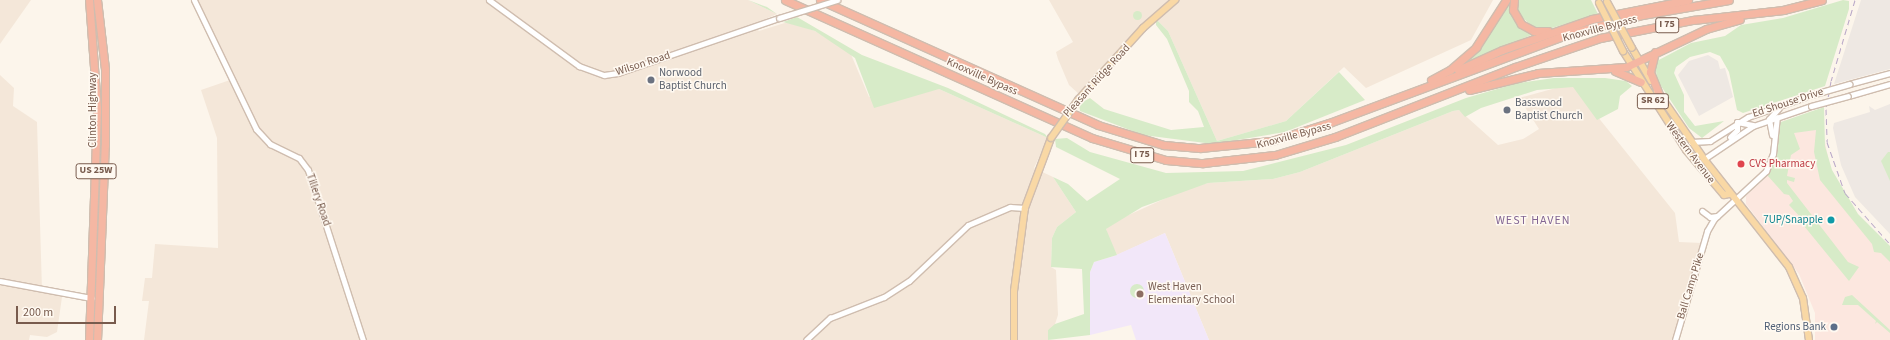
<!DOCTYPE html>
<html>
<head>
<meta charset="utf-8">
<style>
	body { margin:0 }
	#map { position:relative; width:1890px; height:340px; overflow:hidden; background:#fcf5eb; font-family:"Source Sans 3",sans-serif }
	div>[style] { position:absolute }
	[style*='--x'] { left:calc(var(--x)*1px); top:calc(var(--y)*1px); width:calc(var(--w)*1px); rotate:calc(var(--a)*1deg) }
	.residential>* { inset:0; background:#f4e7d9 }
	.commercial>* { inset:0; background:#fce7df }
	.industrial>* { inset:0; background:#eee8e3 }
	.education>* { inset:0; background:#f2e7f9 }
	.green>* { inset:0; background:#d7ebc8 }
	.round { border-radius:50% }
	.roads { filter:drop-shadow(1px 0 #cfbdaf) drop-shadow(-1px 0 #cfbdaf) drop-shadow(0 1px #cfbdaf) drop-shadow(0 -1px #cfbdaf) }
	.minor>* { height:5px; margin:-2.5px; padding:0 2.5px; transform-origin:2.5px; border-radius:2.5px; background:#fff }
	.major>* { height:6px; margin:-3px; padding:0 3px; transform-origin:3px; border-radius:3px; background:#f9d8a5 }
	.highway>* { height:7px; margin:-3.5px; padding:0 3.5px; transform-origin:3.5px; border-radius:3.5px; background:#f5b7a3 }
	.rail>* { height:1px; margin-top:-0.5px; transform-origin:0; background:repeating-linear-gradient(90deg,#b8a7c7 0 6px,transparent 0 10px) }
	.bridges { filter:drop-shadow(1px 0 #cfbdaf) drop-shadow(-1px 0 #cfbdaf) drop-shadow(0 1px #cfbdaf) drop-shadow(0 -1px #cfbdaf) }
	.minor-bridge>* { height:5px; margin:-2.5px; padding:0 2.5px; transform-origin:2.5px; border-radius:2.5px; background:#fff }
	.major-bridge>* { height:6px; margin:-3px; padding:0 3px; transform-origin:3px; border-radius:3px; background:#f9d8a5 }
	.dots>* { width:11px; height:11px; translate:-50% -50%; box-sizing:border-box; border:2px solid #fff9f1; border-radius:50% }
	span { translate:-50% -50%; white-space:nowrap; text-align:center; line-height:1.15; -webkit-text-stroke:3px #fff9f1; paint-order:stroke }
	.shield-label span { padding:1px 3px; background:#fff9f1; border:1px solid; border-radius:3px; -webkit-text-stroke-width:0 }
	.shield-label { font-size:10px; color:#785b4d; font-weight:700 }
	.street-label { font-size:11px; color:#785b4d }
	.worship-label { font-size:11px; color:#5b616d }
	.left { translate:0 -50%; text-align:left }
	.health-label { font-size:11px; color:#be3a42 }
	.culture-label { font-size:11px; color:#0d838f }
	.right { translate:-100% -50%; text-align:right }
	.education-label { font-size:11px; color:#785e54 }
	.service-label { font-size:11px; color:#4e5e75 }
	.neighbourhood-label { font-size:12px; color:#836693; letter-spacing:1px }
	.scale { position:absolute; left:16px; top:306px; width:100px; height:18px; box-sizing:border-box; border:2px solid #785b4d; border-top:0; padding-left:5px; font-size:12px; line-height:14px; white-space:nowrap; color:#785b4d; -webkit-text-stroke:3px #fff9f1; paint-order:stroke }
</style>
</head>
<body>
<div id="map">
	<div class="residential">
		<div style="clip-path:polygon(0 0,31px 0,0 44px)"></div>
		<div style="clip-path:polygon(198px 0,748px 0,777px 14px,752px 25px,759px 31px,788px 22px,815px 31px,850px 52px,869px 97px,939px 89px,1048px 138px,1034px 168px,1053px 177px,1076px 212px,1057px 227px,1052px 238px,1051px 267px,1056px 270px,1058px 315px,1054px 327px,1048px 330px,1048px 340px,144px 340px,149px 301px,142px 301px,145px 278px,152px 278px,155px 244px,218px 248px,217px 138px,201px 90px,233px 79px)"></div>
		<div style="clip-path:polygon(1049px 0,1171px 0,1080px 95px,1069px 85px,1058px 59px,1056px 52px,1073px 42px)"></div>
		<div style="clip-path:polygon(1179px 0,1493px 0,1471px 40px,1366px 88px,1344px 67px,1286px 121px,1217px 141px,1168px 31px,1156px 19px)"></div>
		<div style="clip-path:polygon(0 75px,14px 88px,13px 106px,37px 122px,42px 290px,62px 297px,57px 332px,47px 337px,30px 335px,29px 340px,0 340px)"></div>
		<div style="clip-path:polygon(1563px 86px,1573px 86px,1675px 213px,1679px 242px,1702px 243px,1674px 340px,1209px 340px,1165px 233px,1117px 255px,1107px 235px,1106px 229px,1111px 223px,1186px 189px,1208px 183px,1273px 179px,1300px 172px,1453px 111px,1459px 110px,1498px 145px,1523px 139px,1539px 129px,1519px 98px)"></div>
	</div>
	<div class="commercial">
		<div style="clip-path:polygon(1784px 120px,1823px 132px,1832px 177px,1852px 211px,1890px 248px,1890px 340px,1815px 340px,1815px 313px,1799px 274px,1746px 204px,1746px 196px,1771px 173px,1779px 157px)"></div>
	</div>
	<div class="industrial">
		<div style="clip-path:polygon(1861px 0,1890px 0,1890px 69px,1834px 84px)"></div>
		<div style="clip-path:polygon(1708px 55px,1718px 61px,1720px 69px,1725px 68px,1733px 97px,1699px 116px,1678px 75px,1689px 61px)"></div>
		<div style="clip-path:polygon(1890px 104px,1890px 234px,1855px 197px,1841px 165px,1833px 128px,1834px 123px,1870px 112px,1869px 106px,1875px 110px)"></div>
	</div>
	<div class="education">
		<div style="clip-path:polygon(1165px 233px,1209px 340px,1136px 340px,1131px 325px,1090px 335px,1090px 272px,1094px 262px,1114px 256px)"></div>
	</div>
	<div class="green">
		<div style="clip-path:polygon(748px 0,767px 7px,777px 14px)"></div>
		<div style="clip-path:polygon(1508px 0,1512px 0,1512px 13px,1536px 33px,1458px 67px)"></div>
		<div style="clip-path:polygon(1516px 0,1591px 0,1598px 14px,1552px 28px,1534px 28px,1516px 12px)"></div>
		<div style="clip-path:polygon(1843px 0,1849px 1px,1849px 9px,1825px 86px,1743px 113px,1737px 110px,1729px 72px,1720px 56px,1710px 52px,1690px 57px,1676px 67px,1674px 73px,1684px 95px,1684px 112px,1695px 126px,1724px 121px,1702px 138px,1689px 128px,1657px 80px,1655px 62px,1691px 43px,1725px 36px,1741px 25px,1783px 18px)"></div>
		<div class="round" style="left:1132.5px;top:10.5px;width:9px;height:9px"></div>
		<div style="clip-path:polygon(797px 17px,862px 55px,948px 88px,1045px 134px,1048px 138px,939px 89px,874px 108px,855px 58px,815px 31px,783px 22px)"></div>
		<div style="clip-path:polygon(1156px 19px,1168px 31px,1217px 141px,1286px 121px,1339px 72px,1365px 100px,1285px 132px,1213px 144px,1143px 135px,1080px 111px,1079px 104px,1090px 98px,1104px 109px,1171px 130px,1204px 127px,1198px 111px,1189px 102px,1189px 91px,1167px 39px,1156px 25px)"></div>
		<div style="clip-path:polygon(1554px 78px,1605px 78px,1626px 81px,1632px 86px,1620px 96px,1618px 109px,1597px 120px,1573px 87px,1537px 90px,1481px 108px,1465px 117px,1459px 110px,1453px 111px,1300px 172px,1273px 179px,1208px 183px,1142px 207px,1106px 229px,1117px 255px,1094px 262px,1090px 272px,1090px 335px,1048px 340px,1048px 330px,1055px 324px,1084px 314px,1082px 269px,1051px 267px,1052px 238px,1057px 227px,1076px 212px,1053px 177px,1068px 184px,1087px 201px,1120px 179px,1056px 147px,1055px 139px,1067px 138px,1090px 152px,1166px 173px,1243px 171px,1346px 145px,1466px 98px,1518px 83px)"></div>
		<div style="clip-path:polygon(1824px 107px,1825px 146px,1832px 170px,1858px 214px,1890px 246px,1890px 262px,1881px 253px,1874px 252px,1872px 244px,1820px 180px,1814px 152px,1816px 130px,1794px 133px,1800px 149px,1791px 155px,1787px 176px,1795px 178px,1794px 182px,1787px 180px,1787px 183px,1848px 262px,1859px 267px,1849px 281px,1800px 221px,1802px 219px,1789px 205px,1793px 201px,1789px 195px,1784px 194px,1767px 175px,1777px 157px,1778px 123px)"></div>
		<div style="clip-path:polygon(1888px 152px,1890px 152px,1890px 181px,1881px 161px)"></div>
		<div class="round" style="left:1130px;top:284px;width:14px;height:14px"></div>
		<div style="clip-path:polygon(1852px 295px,1890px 330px,1890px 333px,1877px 322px,1875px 324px,1876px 321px,1858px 305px,1842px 305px,1845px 297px)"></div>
	</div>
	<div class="roads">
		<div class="minor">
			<div style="--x:194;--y:0;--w:143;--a:64.3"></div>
			<div style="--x:256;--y:129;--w:21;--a:47"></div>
			<div style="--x:270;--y:144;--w:32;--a:26"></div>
			<div style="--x:299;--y:158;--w:15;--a:53"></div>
			<div style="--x:308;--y:170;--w:179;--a:72.1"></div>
			<div style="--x:489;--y:0;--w:112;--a:36.3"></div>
			<div style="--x:579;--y:66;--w:27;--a:20"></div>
			<div style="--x:604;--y:75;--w:14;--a:-8"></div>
			<div style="--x:618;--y:73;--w:170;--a:-18.9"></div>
			<div style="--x:1849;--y:84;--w:42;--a:-15"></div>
			<div style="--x:1848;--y:96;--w:44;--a:-15.9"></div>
			<div style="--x:1772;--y:135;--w:16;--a:-101"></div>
			<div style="--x:1769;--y:119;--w:15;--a:-48"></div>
			<div style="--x:1730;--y:137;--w:10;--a:-45"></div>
			<div style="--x:1737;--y:130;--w:8;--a:-90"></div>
			<div style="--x:1737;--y:122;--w:16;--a:11"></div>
			<div style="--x:1691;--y:142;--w:19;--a:-3"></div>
			<div style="--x:1710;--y:141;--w:45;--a:-32.3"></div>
			<div style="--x:1748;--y:117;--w:67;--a:-19.2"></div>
			<div style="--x:1704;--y:159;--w:59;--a:-34"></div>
			<div style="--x:1753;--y:126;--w:61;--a:-19"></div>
			<div style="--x:1702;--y:211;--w:10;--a:37"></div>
			<div style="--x:1710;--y:217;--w:7;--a:-8"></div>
			<div style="--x:0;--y:281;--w:93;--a:10.6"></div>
			<div style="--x:806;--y:340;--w:33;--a:-43"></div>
			<div style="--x:830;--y:318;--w:58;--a:-21.3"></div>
			<div style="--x:884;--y:297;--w:30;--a:-33"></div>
			<div style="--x:909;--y:281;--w:81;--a:-43.5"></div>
			<div style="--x:968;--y:225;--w:46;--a:-23.2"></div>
			<div style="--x:1010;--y:207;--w:15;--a:4"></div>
			<div style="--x:1675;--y:340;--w:114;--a:-73.6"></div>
			<div style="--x:1707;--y:231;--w:14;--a:-60"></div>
			<div style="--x:1714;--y:219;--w:71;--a:-42.7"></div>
			<div style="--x:1766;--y:171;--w:18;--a:-68"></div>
			<div style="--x:1773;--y:154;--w:37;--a:-84"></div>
		</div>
		<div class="major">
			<div style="--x:1632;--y:48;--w:38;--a:60"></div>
			<div style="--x:1623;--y:51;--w:117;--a:57.5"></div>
			<div style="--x:1686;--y:150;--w:59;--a:49.8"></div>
			<div style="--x:1724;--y:195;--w:5;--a:-11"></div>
			<div style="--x:1657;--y:91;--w:83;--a:55.3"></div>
			<div style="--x:1704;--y:159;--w:137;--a:51.8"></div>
			<div style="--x:1789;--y:267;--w:34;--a:66"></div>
			<div style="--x:1803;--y:298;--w:42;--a:81.9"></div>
			<div style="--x:1078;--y:100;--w:97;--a:-47.9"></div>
			<div style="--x:1143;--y:28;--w:43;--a:-41.2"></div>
			<div style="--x:1014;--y:340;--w:49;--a:-90"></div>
			<div style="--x:1014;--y:291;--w:84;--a:-82.5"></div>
			<div style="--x:1025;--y:208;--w:75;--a:-69.6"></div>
		</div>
		<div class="highway">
			<div style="--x:785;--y:0;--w:337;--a:24.2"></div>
			<div style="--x:1092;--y:138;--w:77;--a:16.6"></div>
			<div style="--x:1166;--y:160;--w:37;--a:5"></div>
			<div style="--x:1203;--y:163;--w:72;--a:-6.3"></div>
			<div style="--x:1275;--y:155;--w:63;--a:-16.7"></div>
			<div style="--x:1335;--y:137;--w:193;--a:-21.3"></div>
			<div style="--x:1515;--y:67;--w:90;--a:-18.8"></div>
			<div style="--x:1600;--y:38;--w:95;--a:-11"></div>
			<div style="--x:1693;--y:20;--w:91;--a:-6.3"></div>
			<div style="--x:1783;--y:10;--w:40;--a:-14.4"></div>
			<div style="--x:820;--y:0;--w:305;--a:24.2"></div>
			<div style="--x:1098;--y:125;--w:69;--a:16.9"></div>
			<div style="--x:1164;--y:145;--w:36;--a:5"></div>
			<div style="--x:1200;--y:148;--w:71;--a:-5.6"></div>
			<div style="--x:1271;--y:141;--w:61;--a:-17.2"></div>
			<div style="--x:1329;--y:123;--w:258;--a:-20.4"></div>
			<div style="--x:1571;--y:33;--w:73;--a:-14.2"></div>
			<div style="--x:1642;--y:15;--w:88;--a:-9.8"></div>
			<div style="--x:1514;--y:0;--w:10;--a:96"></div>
			<div style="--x:1513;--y:10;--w:16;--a:60"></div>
			<div style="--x:1521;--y:24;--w:15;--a:28"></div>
			<div style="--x:1534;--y:31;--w:14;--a:0"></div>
			<div style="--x:1655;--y:52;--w:21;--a:104"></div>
			<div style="--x:1650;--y:72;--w:24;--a:68"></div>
			<div style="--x:1458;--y:70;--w:48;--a:-24.4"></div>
			<div style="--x:1502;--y:50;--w:95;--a:-19"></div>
			<div style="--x:1592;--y:19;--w:98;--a:-11.2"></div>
			<div style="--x:1615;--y:71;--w:28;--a:23"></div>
			<div style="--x:1431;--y:80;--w:21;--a:-28"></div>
			<div style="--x:1450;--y:70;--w:35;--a:-41"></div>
			<div style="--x:1476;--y:47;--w:56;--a:-57.4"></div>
			<div style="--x:1469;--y:90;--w:71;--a:-13.8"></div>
			<div style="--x:1538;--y:73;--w:88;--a:-3.9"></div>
			<div style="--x:1626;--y:67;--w:89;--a:-25.4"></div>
			<div style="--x:1706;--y:29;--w:35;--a:-16"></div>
			<div style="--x:89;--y:340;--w:232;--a:-88"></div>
			<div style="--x:97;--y:108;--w:108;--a:-94.2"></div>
			<div style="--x:97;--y:340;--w:195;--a:-87.7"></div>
			<div style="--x:105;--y:145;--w:76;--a:-90"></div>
			<div style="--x:105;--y:69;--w:69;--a:-96.6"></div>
		</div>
	</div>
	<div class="rail">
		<div style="--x:1855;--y:0;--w:84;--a:106.5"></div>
		<div style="--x:1831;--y:81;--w:28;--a:100"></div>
		<div style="--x:1826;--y:109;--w:33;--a:88"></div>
		<div style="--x:1827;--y:142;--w:54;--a:70.6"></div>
		<div style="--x:1845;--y:193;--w:68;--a:48.6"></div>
	</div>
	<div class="bridges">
		<div class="minor-bridge">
			<div style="--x:779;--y:18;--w:61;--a:-17.2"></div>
			<div style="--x:1811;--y:95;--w:40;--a:-16"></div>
			<div style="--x:1811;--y:106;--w:38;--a:-15"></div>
		</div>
		<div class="major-bridge">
			<div style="--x:1607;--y:2;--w:52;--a:61.5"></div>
			<div style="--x:1599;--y:3;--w:54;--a:63.4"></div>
			<div style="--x:1051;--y:138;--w:47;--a:-54.6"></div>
		</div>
	</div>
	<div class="dots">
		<div style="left:651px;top:80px;background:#6b7280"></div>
		<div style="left:1507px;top:110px;background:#6b7280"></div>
		<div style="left:1741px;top:164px;background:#e0444e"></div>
		<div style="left:1831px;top:220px;background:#0f9aa8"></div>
		<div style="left:1140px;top:294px;background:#8d6e63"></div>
		<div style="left:1834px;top:327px;background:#5c6f8a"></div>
	</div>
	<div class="shield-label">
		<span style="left:1667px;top:25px">I 75</span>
		<span style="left:1653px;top:101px">SR 62</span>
		<span style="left:1142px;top:155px">I 75</span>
		<span style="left:96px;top:171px">US 25W</span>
	</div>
	<div class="street-label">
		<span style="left:1600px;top:29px;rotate:-15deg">Knoxville Bypass</span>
		<span style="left:643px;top:64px;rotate:-18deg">Wilson Road</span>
		<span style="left:982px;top:77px;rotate:24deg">Knoxville Bypass</span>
		<span style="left:1097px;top:81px;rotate:-48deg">Pleasant Ridge Road</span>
		<span style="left:1788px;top:103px;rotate:-18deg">Ed Shouse Drive</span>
		<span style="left:93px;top:110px;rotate:-90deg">Clinton Highway</span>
		<span style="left:1294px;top:136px;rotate:-15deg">Knoxville Bypass</span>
		<span style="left:1690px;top:153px;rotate:53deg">Western Avenue</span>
		<span style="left:318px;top:200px;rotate:71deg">Tillery Road</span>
		<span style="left:1691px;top:286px;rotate:-73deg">Ball Camp Pike</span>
	</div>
	<div class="worship-label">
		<span class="left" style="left:659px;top:80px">Norwood<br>Baptist Church</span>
		<span class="left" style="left:1515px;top:110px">Basswood<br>Baptist Church</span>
	</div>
	<div class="health-label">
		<span class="left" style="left:1749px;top:164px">CVS Pharmacy</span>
	</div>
	<div class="culture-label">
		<span class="right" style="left:1823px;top:220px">7UP/Snapple</span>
	</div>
	<div class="education-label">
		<span class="left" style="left:1148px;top:294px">West Haven<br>Elementary School</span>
	</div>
	<div class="service-label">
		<span class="right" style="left:1826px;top:327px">Regions Bank</span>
	</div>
	<div class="neighbourhood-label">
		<span style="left:1533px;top:221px">WEST HAVEN</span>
	</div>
	<div class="scale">200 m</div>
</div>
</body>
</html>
